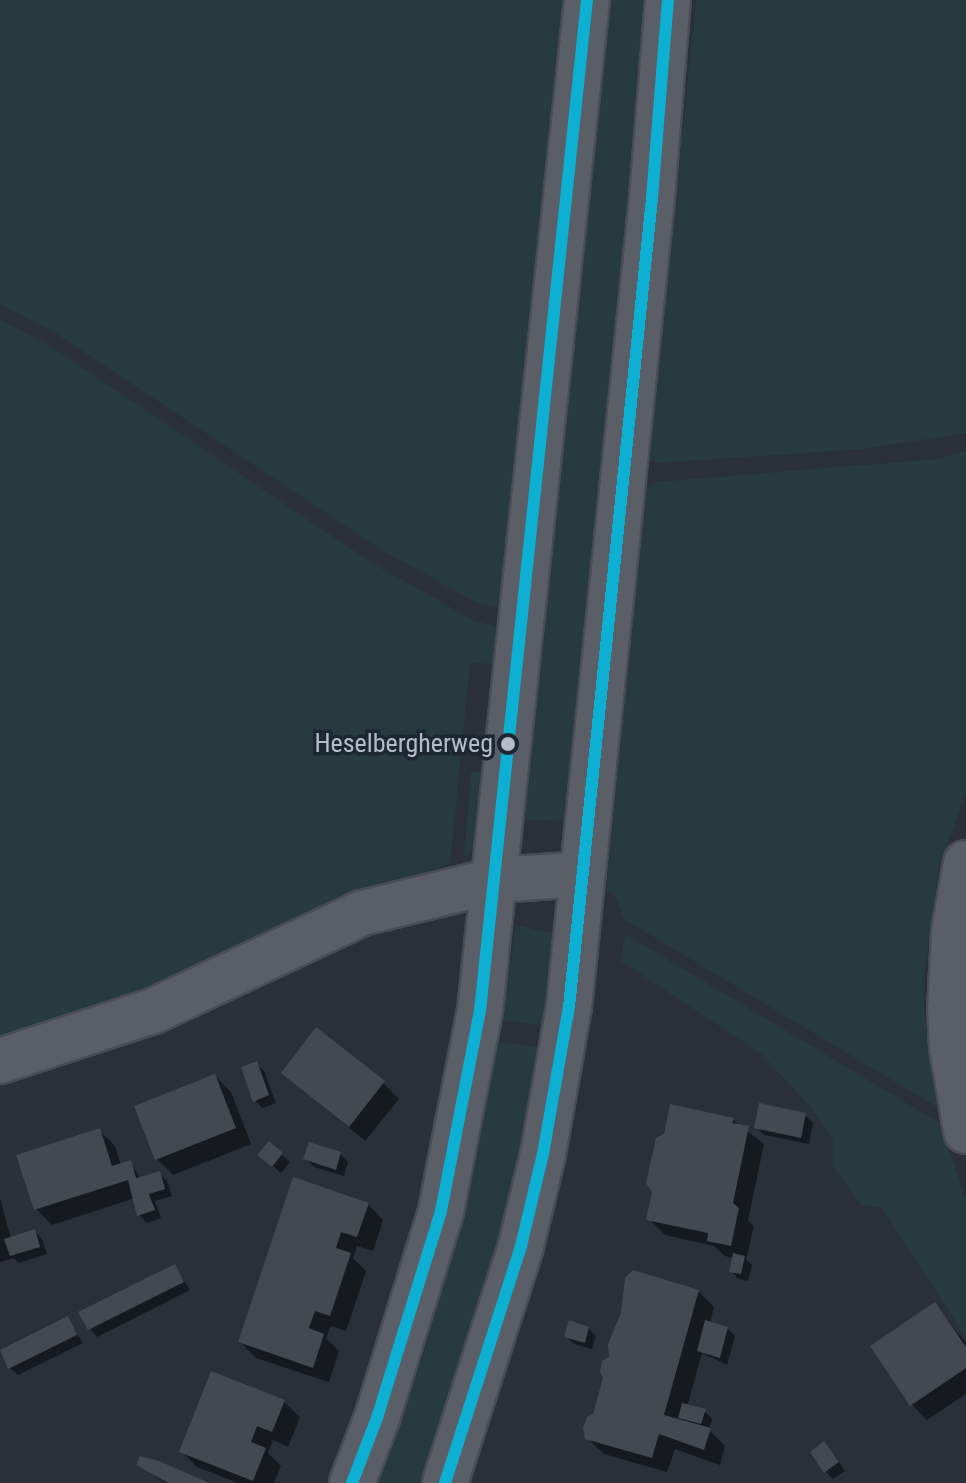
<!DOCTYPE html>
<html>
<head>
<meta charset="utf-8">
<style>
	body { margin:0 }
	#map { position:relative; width:966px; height:1483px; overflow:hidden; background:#2a3038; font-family:"Roboto Condensed",sans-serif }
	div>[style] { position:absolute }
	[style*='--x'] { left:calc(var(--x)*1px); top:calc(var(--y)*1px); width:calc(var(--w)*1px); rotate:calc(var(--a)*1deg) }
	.green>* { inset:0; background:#273a3e }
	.shadow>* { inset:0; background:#0007 }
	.building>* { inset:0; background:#444950 }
	.roads { filter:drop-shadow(2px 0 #484c53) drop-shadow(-2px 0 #484c53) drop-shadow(0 2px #484c53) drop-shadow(0 -2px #484c53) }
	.minor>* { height:44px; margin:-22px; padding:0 22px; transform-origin:22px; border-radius:22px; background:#5a5e66 }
	.bus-1>* { height:12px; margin:-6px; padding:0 6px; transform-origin:6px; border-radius:6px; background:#0dafd3 }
	.dots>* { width:22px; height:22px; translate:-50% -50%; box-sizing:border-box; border:4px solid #1d2633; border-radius:50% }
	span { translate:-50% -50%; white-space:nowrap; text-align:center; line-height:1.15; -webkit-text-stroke:7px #1d2633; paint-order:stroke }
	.bus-label { font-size:26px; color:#b4bcc9 }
	.right { translate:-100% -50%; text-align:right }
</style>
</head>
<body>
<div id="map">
	<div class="green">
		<div style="clip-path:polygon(0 0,565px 0,503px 602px,493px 607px,477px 603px,382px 550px,60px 336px,0 304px)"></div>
		<div style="clip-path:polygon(609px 0,652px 0,566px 821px,527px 820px,524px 815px)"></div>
		<div style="clip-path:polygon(696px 0,966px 0,966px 433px,864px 449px,659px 463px,649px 460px)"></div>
		<div style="clip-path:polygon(0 320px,53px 348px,372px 563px,475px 621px,494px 626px,499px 633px,496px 664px,470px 663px,450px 864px,368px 893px,229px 962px,0 1044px)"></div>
		<div style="clip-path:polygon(966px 451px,966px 792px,939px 867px,924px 977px,924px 1010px,937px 1107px,624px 919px,614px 894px,606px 891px,646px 488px,657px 482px,936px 459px)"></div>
		<div style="clip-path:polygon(471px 771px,484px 772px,477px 838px,473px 850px,464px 858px)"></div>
		<div style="clip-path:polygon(516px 925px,556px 934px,542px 1025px,501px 1020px)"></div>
		<div style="clip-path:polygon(625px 934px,941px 1124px,966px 1201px,966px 1337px,882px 1208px,861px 1205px,833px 1166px,833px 1139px,809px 1105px,759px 1052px,621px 961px)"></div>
		<div style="clip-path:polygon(497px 1042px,539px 1047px,506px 1214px,481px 1305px,423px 1483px,377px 1483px,424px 1352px,469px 1191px)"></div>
	</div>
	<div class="shadow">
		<div style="clip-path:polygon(256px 1063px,264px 1071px,276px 1103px,262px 1108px,255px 1100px)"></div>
		<div style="clip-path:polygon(283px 1073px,383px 1083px,399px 1099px,365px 1141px)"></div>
		<div style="clip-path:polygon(215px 1076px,231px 1092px,251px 1144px,173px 1175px,157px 1159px)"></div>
		<div style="clip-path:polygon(805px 1115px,813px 1123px,809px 1144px,764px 1135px,757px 1127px)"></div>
		<div style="clip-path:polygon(733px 1120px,764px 1144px,748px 1220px,754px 1226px,746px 1260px,752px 1265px,748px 1281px,739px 1279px,731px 1271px,734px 1258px,725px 1256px,714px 1246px,665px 1235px,649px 1219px)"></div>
		<div style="clip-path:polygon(99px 1130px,115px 1146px,121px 1165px,130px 1162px,141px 1179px,159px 1173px,167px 1181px,172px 1196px,155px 1201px,161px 1218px,147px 1223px,139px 1215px,135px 1198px,52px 1225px,36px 1209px)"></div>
		<div style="clip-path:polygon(269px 1144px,290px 1162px,281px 1173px,268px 1162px)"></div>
		<div style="clip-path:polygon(340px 1154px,348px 1162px,344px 1176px,314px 1167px,306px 1159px)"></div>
		<div style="clip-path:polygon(294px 1180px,368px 1204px,383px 1220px,373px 1251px,357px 1246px,353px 1258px,366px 1271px,346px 1331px,331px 1326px,326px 1338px,339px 1351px,329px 1382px,256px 1358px,240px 1342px)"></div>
		<div style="clip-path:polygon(0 1198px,11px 1239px,35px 1231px,42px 1239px,47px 1254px,19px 1263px,14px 1258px,0 1262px)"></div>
		<div style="clip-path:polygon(174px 1266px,190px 1290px,97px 1337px,90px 1329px)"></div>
		<div style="clip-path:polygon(698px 1291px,714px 1307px,710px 1324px,727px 1328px,735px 1336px,727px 1365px,702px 1353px,687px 1407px,705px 1411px,712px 1419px,709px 1430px,725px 1446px,720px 1465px,675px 1449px,667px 1472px,604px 1454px,587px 1438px,595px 1415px)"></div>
		<div style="clip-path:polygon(935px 1305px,966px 1343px,966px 1394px,927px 1420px,911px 1404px)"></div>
		<div style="clip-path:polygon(67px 1319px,83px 1343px,18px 1375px,10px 1368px)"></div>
		<div style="clip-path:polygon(588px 1328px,596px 1336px,592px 1349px,574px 1344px,566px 1336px)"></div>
		<div style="clip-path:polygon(284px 1402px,300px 1417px,288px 1447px,273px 1440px,268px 1453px,281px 1466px,274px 1483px,238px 1483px,197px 1467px,181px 1451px)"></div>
		<div style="clip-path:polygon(832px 1452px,845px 1471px,833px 1479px,825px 1471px)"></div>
		<div style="clip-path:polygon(138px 1465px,204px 1483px,165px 1483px)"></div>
	</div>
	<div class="building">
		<div style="clip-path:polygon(316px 1027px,385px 1081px,349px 1127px,281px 1073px)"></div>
		<div style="clip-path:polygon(257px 1061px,269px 1095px,253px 1102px,241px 1067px)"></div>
		<div style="clip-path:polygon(215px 1074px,236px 1128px,155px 1160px,134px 1106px)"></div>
		<div style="clip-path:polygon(759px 1103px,806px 1113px,801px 1138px,754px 1128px)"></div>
		<div style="clip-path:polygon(670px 1104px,734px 1118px,732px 1123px,749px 1126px,733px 1203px,739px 1208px,731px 1246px,707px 1241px,708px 1233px,646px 1220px,652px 1192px,646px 1183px,656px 1138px,664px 1134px)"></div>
		<div style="clip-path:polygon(100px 1128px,112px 1166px,131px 1160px,136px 1178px,160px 1171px,165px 1189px,149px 1194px,155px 1210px,137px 1216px,128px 1180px,34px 1210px,16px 1155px)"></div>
		<div style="clip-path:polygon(269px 1141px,283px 1153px,272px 1167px,257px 1155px)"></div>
		<div style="clip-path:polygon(309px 1142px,341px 1152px,336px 1170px,303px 1159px)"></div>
		<div style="clip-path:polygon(293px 1177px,369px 1203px,357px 1237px,341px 1232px,336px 1248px,351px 1253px,330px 1316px,315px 1311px,309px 1328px,324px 1334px,313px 1368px,238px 1342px)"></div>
		<div style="clip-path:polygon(35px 1229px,40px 1247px,10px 1256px,4px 1239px)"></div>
		<div style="clip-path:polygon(733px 1253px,745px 1256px,741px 1274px,729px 1272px)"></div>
		<div style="clip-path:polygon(175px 1264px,184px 1282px,88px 1330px,78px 1312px)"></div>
		<div style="clip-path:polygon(633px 1270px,699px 1290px,664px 1415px,711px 1428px,704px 1450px,659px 1434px,652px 1458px,585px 1439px,583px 1428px,587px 1417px,593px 1414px,603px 1378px,600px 1371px,602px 1361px,609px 1357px,608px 1344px,621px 1313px,625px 1278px)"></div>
		<div style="clip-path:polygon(935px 1302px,966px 1347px,966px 1368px,910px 1406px,870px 1346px)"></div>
		<div style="clip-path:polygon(68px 1316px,77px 1335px,8px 1369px,0 1350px)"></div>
		<div style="clip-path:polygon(569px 1320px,589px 1327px,585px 1343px,564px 1337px)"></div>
		<div style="clip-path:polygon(705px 1320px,728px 1327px,720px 1358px,697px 1351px)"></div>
		<div style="clip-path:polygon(211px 1371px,285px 1400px,272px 1432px,257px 1426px,251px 1442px,266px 1448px,253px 1481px,179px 1452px)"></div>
		<div style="clip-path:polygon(682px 1403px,706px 1409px,701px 1424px,678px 1418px)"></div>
		<div style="clip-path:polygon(824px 1441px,839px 1462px,824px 1473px,810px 1452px)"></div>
		<div style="clip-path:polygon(140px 1456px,159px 1461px,209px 1483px,168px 1483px,136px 1465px)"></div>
	</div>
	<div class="roads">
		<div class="minor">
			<div style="--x:966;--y:863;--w:69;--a:100"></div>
			<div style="--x:954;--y:931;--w:78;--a:92.9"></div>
			<div style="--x:950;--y:1009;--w:38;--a:87"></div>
			<div style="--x:952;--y:1047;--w:85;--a:80.5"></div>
			<div style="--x:0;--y:1061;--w:161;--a:-18.1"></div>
			<div style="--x:153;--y:1011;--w:231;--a:-25.1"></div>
			<div style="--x:362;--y:913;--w:138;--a:-13.8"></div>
			<div style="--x:496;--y:880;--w:87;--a:-3.9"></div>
			<div style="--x:352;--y:1483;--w:70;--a:-69"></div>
			<div style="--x:377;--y:1418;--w:217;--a:-72.8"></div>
			<div style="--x:441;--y:1211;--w:204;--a:-79"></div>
			<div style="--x:480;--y:1011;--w:1017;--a:-83.96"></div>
			<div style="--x:445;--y:1483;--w:249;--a:-72.2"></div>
			<div style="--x:521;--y:1246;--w:95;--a:-76.6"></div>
			<div style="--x:543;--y:1154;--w:149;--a:-80"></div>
			<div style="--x:569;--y:1007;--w:813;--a:-84.14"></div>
			<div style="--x:652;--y:198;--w:199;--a:-85.4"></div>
		</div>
	</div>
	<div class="bus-1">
		<div style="--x:352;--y:1483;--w:70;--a:-69"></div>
		<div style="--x:377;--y:1418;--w:217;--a:-72.8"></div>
		<div style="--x:441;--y:1211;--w:204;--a:-79"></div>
		<div style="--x:480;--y:1011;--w:1017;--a:-83.96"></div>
		<div style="--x:445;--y:1483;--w:249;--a:-72.2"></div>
		<div style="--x:521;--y:1246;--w:95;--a:-76.6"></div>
		<div style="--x:543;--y:1154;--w:149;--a:-80"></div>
		<div style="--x:569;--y:1007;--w:813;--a:-84.14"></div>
		<div style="--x:652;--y:198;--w:199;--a:-85.4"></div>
	</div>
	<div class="dots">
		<div style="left:508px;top:744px;background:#b4bcc9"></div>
	</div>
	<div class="bus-label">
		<span class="right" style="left:493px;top:744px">Heselbergherweg</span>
	</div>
</div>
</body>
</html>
